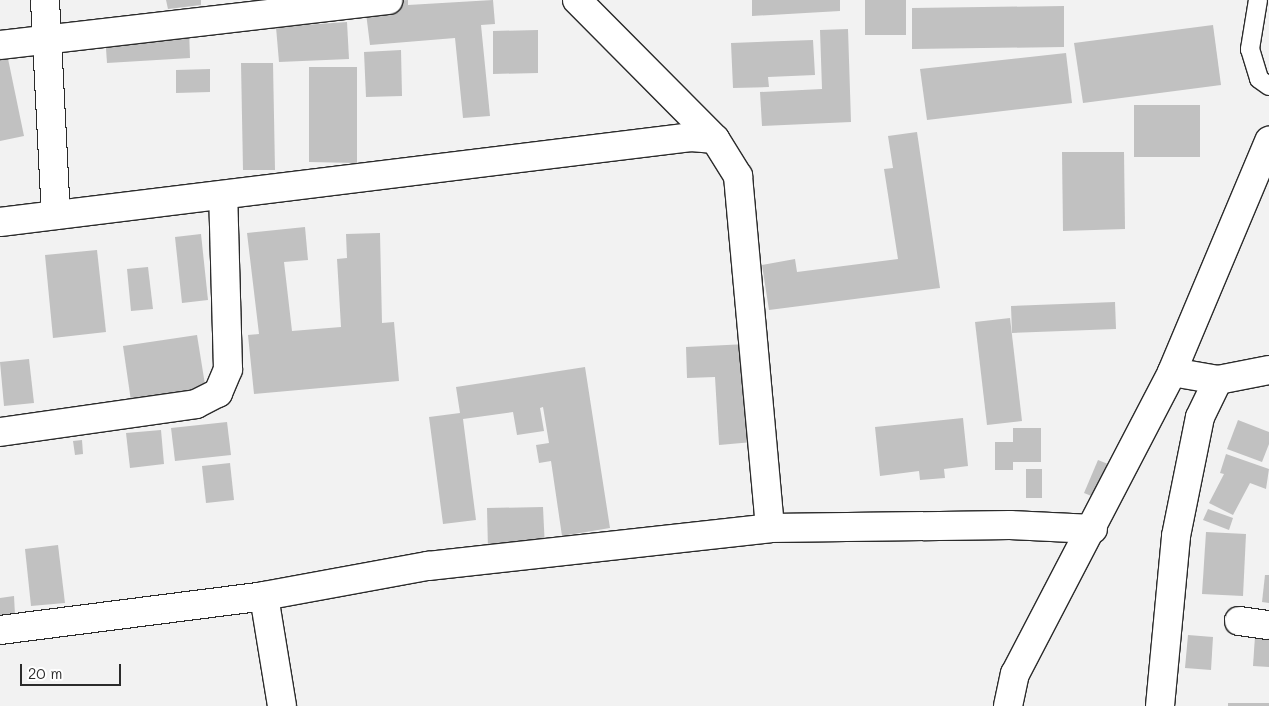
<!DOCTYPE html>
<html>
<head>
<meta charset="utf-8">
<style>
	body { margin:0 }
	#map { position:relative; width:1269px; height:706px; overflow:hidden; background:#f2f2f2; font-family:Mali,sans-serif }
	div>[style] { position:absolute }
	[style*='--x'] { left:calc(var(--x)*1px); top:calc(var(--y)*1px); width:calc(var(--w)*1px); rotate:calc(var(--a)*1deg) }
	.building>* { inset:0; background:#c1c1c1 }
	.roads { filter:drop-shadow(1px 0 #2b2b2b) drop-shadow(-1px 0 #2b2b2b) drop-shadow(0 1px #2b2b2b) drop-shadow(0 -1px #2b2b2b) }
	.service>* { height:18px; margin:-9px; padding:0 9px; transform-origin:9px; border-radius:9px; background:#fff }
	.minor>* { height:28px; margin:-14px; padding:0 14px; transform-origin:14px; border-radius:14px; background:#fff }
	span { translate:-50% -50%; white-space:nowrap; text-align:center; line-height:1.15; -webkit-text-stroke:4px #fff; paint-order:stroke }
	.scale { position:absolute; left:20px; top:664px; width:101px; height:22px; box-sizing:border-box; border:2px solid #2b2b2b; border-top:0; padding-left:6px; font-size:15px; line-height:18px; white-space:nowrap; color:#2b2b2b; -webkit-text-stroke:4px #fff; paint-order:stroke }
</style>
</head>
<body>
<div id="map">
	<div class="building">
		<div style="clip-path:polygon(166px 0,201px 0,201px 5px,168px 9px)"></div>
		<div style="clip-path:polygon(408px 0,408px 5px,493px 0,495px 24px,481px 25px,490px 116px,463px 118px,455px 38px,370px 45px,366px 13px,389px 1px)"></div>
		<div style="clip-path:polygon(752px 0,840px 0,840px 11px,752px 16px)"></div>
		<div style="clip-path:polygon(865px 0,906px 0,906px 35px,865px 35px)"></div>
		<div style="clip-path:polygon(1064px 6px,1064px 47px,912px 49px,912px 8px)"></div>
		<div style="clip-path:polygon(347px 22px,349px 59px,279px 62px,276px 27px)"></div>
		<div style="clip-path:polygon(1213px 25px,1221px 85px,1083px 103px,1074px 43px)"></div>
		<div style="clip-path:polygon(189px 29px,190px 58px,107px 63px,105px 34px)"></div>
		<div style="clip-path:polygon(848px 29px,851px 122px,762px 126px,760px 92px,822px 89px,820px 30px)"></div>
		<div style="clip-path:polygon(538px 30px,538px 73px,493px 74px,493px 31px)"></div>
		<div style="clip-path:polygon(813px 40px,815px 75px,768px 77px,769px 87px,733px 88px,731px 43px)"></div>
		<div style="clip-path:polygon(6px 49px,24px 136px,0 141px,0 51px)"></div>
		<div style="clip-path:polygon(401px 50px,402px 96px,366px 97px,364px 52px)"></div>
		<div style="clip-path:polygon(1066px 53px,1072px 103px,927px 120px,920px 69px)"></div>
		<div style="clip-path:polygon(241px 63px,273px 63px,275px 170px,243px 170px)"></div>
		<div style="clip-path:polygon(309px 67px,357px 67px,357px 163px,309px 162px)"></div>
		<div style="clip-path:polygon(210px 69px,210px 92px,176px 93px,176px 70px)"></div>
		<div style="clip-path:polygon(1134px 105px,1200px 105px,1200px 157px,1134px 157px)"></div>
		<div style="clip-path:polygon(917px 132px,940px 288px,769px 310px,762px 265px,795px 259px,797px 272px,898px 259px,884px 169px,893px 168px,888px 136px)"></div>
		<div style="clip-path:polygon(1062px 152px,1124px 152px,1125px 229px,1063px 231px)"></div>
		<div style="clip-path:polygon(305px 227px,308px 260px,284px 262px,292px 331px,341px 327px,337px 259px,347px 258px,346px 234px,380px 233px,382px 323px,394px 322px,399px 381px,254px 394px,248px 335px,259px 334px,247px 233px)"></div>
		<div style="clip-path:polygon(201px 234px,208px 300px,182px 303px,175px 237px)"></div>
		<div style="clip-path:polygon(97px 250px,106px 332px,53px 338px,45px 255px)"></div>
		<div style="clip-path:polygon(148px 267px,153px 309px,131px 311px,127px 269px)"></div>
		<div style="clip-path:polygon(1115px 302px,1116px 329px,1012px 333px,1011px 306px)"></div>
		<div style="clip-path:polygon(1010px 318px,1022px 421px,987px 425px,975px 322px)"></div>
		<div style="clip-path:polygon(197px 335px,207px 397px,132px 408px,123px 346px)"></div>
		<div style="clip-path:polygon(747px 344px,753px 442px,719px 445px,715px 377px,687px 378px,686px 347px)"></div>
		<div style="clip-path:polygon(29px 359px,34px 403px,4px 406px,0 362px)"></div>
		<div style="clip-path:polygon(585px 367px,610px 528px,562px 536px,551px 461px,539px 463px,536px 445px,549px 443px,543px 407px,540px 408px,544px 431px,517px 435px,513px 412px,463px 419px,476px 520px,443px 524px,429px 417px,460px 413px,456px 387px)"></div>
		<div style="clip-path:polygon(963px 418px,968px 466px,944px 469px,945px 478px,920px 480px,919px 471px,880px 476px,875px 427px)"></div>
		<div style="clip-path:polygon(1238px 420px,1269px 432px,1269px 444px,1262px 462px,1227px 449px)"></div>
		<div style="clip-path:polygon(227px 422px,231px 455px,175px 461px,171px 428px)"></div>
		<div style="clip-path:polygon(1013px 428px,1041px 428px,1041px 462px,1013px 462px,1013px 470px,995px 470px,995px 442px,1013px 442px)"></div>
		<div style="clip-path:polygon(161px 430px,164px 464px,130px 468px,126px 433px)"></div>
		<div style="clip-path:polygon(82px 440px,83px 454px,75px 455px,73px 441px)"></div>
		<div style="clip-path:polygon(1226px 454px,1269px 469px,1266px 489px,1250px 483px,1233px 515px,1209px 503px,1224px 474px,1220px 473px)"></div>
		<div style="clip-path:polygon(1098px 460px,1118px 468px,1104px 501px,1084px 493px)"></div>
		<div style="clip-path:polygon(230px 463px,234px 500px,206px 503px,202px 466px)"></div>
		<div style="clip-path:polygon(1026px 469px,1042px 469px,1042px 498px,1026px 498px)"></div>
		<div style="clip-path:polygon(543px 507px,545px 549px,488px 550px,487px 508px)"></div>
		<div style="clip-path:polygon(1208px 509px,1233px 518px,1229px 530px,1203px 520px)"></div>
		<div style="clip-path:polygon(1206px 532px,1246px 534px,1243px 596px,1202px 594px)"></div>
		<div style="clip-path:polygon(58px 545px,65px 603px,31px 606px,25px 549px)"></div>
		<div style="clip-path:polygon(1265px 575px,1269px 575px,1269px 603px,1262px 602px)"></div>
		<div style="clip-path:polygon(14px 596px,15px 615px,0 617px,0 598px)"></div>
		<div style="clip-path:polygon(1188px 635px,1213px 637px,1211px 670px,1185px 668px)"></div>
		<div style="clip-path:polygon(1255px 636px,1269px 638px,1269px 667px,1253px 666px)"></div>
		<div style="clip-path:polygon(1228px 703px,1269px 703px,1269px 706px,1228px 706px)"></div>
	</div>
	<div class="roads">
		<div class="service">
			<div style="--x:1258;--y:0;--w:50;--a:99.3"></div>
			<div style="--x:1250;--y:49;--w:31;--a:73"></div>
			<div style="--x:1259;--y:79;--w:12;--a:35"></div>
		</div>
		<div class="minor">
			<div style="--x:45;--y:0;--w:215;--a:87.1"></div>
			<div style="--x:577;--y:0;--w:196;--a:45.2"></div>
			<div style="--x:715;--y:139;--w:44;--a:58.1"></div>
			<div style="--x:738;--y:176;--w:353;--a:84.8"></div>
			<div style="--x:0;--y:45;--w:391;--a:-6.6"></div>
			<div style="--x:0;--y:222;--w:696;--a:-7.01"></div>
			<div style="--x:691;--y:137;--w:24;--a:5"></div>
			<div style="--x:1172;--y:372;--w:47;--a:9.9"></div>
			<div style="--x:1218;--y:380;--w:52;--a:-11.1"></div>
			<div style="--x:0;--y:432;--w:198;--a:-8.1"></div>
			<div style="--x:196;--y:404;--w:25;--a:-27"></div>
			<div style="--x:218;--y:393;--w:26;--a:-67"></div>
			<div style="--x:228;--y:369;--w:174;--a:-91.6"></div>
			<div style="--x:264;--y:596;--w:111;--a:80.7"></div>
			<div style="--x:1239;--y:621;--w:30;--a:8"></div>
			<div style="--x:0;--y:630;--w:266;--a:-7.3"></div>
			<div style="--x:264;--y:596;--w:167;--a:-10.4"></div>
			<div style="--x:428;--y:566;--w:344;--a:-6.3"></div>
			<div style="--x:770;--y:528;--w:240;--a:-0.7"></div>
			<div style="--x:1010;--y:525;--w:83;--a:2.8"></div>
			<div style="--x:1008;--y:706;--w:33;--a:-78"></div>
			<div style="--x:1015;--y:674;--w:340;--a:-62.5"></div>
			<div style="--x:1172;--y:372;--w:251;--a:-67.2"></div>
			<div style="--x:1160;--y:706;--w:171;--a:-84.6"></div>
			<div style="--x:1176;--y:536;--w:121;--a:-78.6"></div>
			<div style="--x:1200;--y:417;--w:41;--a:-64.1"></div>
		</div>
	</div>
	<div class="scale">20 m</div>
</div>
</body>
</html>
